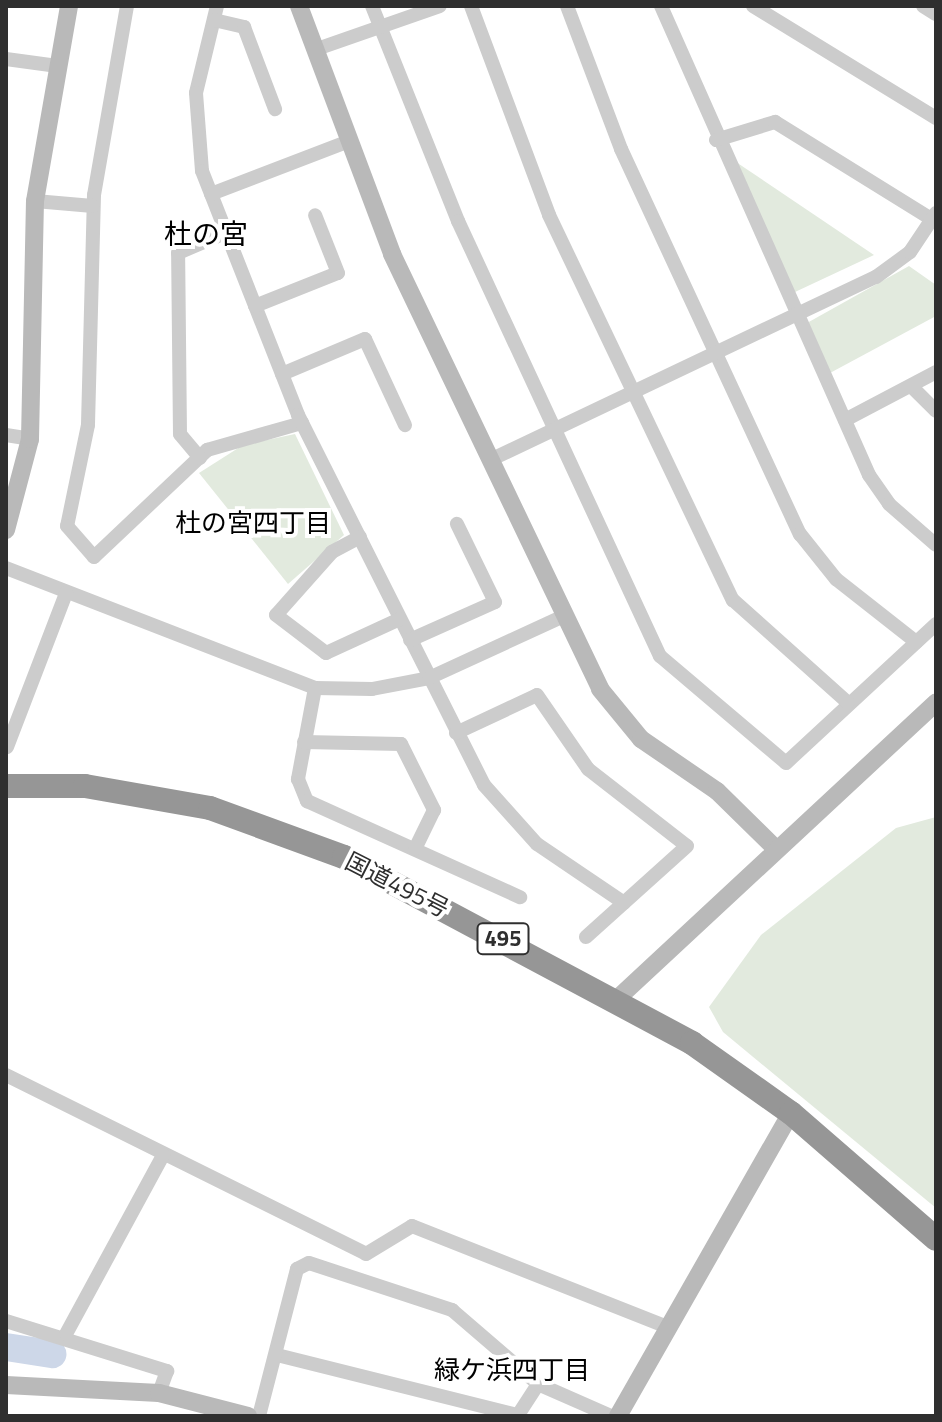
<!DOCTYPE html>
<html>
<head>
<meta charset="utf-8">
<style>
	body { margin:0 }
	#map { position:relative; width:942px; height:1422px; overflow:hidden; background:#fff; font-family:"Titillium Web","Noto Sans JP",sans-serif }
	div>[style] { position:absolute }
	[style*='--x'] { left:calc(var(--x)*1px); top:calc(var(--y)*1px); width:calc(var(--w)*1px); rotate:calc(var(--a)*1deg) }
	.green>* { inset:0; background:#e2eade }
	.river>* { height:28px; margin:-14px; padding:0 14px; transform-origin:14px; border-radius:14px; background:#cdd7e8 }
	.street>* { height:14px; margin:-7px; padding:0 7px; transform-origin:7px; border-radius:7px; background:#ccc }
	.secondary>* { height:18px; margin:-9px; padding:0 9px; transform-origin:9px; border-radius:9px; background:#b9b9b9 }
	.highway>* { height:24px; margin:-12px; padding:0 12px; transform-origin:12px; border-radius:12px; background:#969696 }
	span { translate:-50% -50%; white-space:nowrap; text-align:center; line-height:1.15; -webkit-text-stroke:8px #fff; paint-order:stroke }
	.shield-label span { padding:2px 6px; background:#fff; border:2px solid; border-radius:6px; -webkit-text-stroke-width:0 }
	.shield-label { font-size:22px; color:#2f2f2f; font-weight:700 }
	.street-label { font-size:24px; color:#2f2f2f }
	.neighbourhood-label { font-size:26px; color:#000 }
	.quarter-label { font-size:28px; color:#000 }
	.frame { position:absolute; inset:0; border:8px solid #2f2f2f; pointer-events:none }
</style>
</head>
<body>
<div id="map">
	<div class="green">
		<div style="clip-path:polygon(736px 162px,874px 255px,795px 292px)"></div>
		<div style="clip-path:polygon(909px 266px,936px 285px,936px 316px,830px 373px,807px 323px)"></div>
		<div style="clip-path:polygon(295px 434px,344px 535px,288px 584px,199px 473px,243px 445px)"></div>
		<div style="clip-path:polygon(936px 817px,936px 1208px,723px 1032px,709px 1007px,761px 935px,896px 828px)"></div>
	</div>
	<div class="river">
		<div style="--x:6;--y:1347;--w:47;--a:8.7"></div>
	</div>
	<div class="street">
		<div style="--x:127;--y:6;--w:192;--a:99.9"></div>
		<div style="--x:94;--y:195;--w:230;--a:91.5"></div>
		<div style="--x:88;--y:425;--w:103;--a:101.7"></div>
		<div style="--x:67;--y:526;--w:41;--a:48.9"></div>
		<div style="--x:94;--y:557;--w:156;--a:-43.4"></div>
		<div style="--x:207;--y:450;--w:99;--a:-15.9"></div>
		<div style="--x:217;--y:6;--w:89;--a:103.6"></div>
		<div style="--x:196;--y:93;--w:78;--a:85.6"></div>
		<div style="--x:202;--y:171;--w:262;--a:68.5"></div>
		<div style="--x:298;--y:415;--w:414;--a:63.3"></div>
		<div style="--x:484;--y:785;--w:79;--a:48.1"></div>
		<div style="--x:537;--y:844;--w:105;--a:34.1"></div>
		<div style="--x:372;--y:6;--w:232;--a:68.2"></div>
		<div style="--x:458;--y:221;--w:480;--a:65.1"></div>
		<div style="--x:660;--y:656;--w:165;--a:40.3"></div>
		<div style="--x:786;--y:763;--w:205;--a:-42.8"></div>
		<div style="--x:471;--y:6;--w:223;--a:69.5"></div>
		<div style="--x:549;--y:215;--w:427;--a:64.5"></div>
		<div style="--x:733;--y:600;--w:154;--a:41.8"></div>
		<div style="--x:567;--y:6;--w:153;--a:69.3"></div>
		<div style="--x:621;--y:149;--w:425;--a:65.1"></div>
		<div style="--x:800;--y:534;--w:58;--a:51.3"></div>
		<div style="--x:836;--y:579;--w:102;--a:38.2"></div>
		<div style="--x:661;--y:6;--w:513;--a:66.08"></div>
		<div style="--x:869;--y:475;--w:35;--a:55"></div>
		<div style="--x:889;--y:504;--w:62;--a:41.1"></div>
		<div style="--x:753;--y:6;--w:215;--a:31.5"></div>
		<div style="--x:923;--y:6;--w:15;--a:32"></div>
		<div style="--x:214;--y:20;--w:31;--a:13"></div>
		<div style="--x:244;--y:27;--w:88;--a:69.3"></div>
		<div style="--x:314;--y:50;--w:133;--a:-19.2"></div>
		<div style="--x:6;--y:59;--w:52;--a:7.7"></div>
		<div style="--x:716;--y:140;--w:62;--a:-17"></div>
		<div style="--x:775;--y:122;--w:190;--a:31.8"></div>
		<div style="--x:211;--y:194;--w:148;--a:-21"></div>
		<div style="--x:35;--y:201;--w:58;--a:4.9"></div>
		<div style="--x:255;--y:306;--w:89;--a:-21.7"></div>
		<div style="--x:338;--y:273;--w:62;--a:-111.6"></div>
		<div style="--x:282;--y:374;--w:90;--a:-22.9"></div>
		<div style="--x:365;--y:339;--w:95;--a:65.1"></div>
		<div style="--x:914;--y:389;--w:31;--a:45"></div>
		<div style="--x:845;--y:420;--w:103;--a:-27.8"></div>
		<div style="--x:6;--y:435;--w:24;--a:9"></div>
		<div style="--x:200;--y:458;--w:31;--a:-130"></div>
		<div style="--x:180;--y:434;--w:181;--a:-90.6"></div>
		<div style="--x:178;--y:253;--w:51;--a:-23.1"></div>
		<div style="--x:492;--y:459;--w:425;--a:-25.4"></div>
		<div style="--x:876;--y:277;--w:42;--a:-36.3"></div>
		<div style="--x:910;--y:252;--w:47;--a:-56.3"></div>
		<div style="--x:360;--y:537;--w:32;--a:152"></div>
		<div style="--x:332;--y:552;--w:84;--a:131.6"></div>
		<div style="--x:276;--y:615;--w:63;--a:37.2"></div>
		<div style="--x:326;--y:653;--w:81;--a:-24.7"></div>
		<div style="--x:6;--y:568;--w:331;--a:21.2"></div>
		<div style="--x:315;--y:688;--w:57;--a:1"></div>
		<div style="--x:372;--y:689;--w:58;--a:-10.9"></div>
		<div style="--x:429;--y:678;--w:151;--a:-24.7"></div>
		<div style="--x:410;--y:640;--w:93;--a:-24.1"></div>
		<div style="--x:495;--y:602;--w:87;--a:-116"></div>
		<div style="--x:315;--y:688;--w:93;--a:100.6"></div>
		<div style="--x:298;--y:779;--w:24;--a:68"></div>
		<div style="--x:307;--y:801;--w:234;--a:24.3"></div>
		<div style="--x:456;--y:733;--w:89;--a:-25.1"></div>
		<div style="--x:537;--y:695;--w:90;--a:55.4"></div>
		<div style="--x:588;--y:769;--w:125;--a:37.9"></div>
		<div style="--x:687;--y:846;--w:136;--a:138"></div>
		<div style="--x:304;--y:742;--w:97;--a:1.2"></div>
		<div style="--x:401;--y:744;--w:74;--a:63.4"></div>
		<div style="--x:434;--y:810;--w:43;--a:116"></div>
		<div style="--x:7;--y:747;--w:165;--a:-69"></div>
		<div style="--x:6;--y:1075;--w:402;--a:26.4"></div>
		<div style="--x:366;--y:1254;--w:54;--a:-31.3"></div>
		<div style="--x:412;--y:1226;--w:274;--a:21.6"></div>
		<div style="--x:6;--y:1321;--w:169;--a:17.3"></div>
		<div style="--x:167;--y:1371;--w:23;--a:110"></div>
		<div style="--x:66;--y:1334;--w:204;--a:-61.5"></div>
		<div style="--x:277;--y:1355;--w:248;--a:14"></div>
		<div style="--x:518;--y:1415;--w:37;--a:-57"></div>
		<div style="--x:259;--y:1416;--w:152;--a:-75.5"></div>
		<div style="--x:297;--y:1269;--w:13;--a:-27"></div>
		<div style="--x:309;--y:1263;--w:151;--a:18.2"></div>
		<div style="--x:452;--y:1310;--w:113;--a:40.7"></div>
		<div style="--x:538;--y:1384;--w:80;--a:23.7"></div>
	</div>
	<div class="secondary">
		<div style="--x:299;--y:6;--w:265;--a:69.4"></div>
		<div style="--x:392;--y:254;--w:482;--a:64.4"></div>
		<div style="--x:600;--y:689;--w:65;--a:50.6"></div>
		<div style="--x:641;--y:739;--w:92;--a:34.4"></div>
		<div style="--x:717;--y:791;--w:83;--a:44.5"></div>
		<div style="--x:6;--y:530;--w:94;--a:-75.2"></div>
		<div style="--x:30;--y:439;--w:238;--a:-88.8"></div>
		<div style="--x:35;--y:201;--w:198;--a:-80.1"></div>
		<div style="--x:618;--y:998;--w:434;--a:-42.9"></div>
		<div style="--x:6;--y:1385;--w:153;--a:3"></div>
		<div style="--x:159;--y:1393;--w:92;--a:14.5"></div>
		<div style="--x:618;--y:1416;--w:349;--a:-60.3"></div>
	</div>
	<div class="highway">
		<div style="--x:6;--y:786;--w:79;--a:0"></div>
		<div style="--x:85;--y:786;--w:127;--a:10"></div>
		<div style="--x:210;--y:808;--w:143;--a:20.1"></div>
		<div style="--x:344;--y:857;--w:395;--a:28.1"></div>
		<div style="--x:692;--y:1043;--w:121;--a:35.3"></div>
		<div style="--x:791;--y:1113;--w:192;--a:41"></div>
	</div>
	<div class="shield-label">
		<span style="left:503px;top:939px">495</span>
	</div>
	<div class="street-label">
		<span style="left:397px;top:885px;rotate:27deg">国道495号</span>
	</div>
	<div class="neighbourhood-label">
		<span style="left:253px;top:523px">杜の宮四丁目</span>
		<span style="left:512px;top:1370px">緑ケ浜四丁目</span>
	</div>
	<div class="quarter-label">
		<span style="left:206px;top:234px">杜の宮</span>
	</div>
	<div class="frame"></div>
</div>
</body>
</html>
